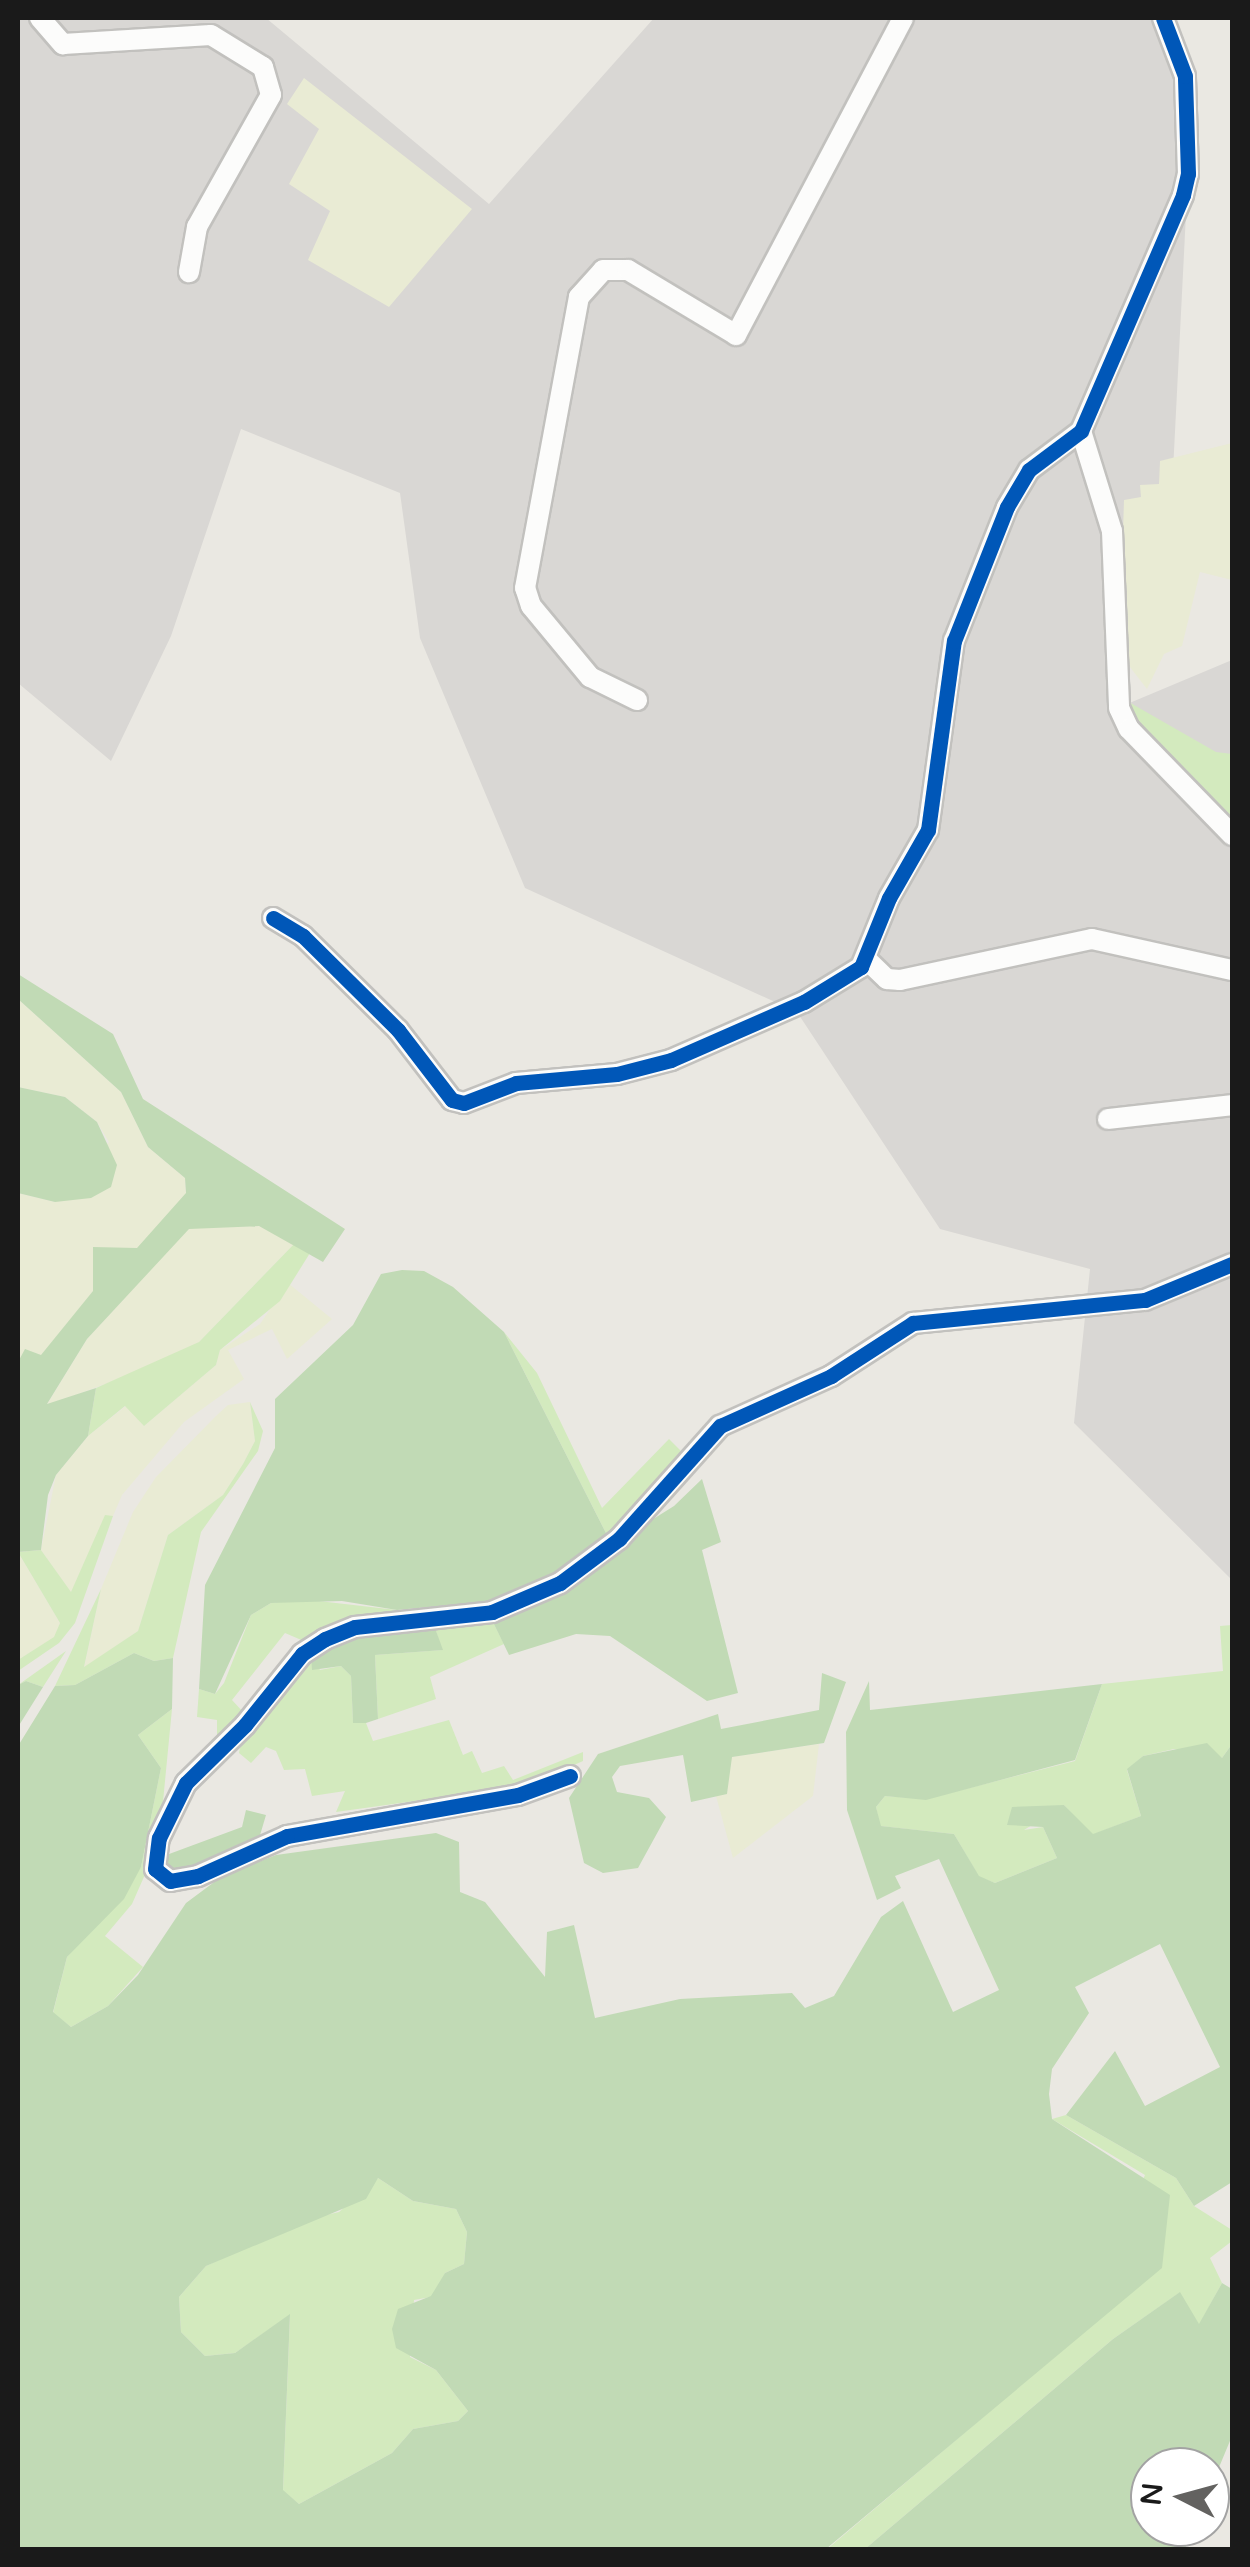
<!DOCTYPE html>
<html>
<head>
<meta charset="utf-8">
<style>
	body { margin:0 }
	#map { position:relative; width:1250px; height:2567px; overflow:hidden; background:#eae8e2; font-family:"Varela Round",sans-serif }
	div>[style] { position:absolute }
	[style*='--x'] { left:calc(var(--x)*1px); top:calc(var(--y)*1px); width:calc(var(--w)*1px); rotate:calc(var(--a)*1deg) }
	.residential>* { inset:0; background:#d9d7d4 }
	.farmland>* { inset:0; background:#e9ebd4 }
	.grass>* { inset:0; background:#d3eabe }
	.forest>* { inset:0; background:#c1dab5 }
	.roads { filter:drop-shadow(2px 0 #c2c1be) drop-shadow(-2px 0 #c2c1be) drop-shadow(0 2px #c2c1be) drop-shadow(0 -2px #c2c1be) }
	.minor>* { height:20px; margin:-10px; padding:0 10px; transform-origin:10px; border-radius:10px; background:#fcfcfb }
	.cycleway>* { height:15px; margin:-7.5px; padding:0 7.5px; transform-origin:7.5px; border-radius:7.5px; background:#0057b8 }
	span { translate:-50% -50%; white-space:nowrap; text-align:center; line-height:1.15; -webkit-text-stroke:8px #fff; paint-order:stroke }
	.frame { position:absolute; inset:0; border:20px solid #1a1a1a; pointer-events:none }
	.north { position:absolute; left:1130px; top:2447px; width:100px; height:100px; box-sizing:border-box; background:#fff; border:2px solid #a3a3a3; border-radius:50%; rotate:276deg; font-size:28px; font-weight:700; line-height:40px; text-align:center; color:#1a1a1a }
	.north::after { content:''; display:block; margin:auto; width:35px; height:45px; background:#636260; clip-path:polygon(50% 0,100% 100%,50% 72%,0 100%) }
</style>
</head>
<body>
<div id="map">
	<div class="residential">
		<div style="clip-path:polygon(18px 18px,266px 18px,489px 204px,654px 18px,1153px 18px,1192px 95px,1172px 491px,1120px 707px,1232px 660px,1232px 1580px,1074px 1423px,1090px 1269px,940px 1229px,797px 1012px,525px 888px,420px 638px,400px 493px,241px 429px,171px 636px,111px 761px,18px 683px)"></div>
	</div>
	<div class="farmland">
		<div style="clip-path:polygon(304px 78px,472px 209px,389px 307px,308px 260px,330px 211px,289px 184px,319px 129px,287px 104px)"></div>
		<div style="clip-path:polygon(1232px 443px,1232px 580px,1200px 572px,1182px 646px,1164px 654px,1147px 689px,1119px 653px,1124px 500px,1141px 497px,1140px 485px,1159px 484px,1160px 461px)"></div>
		<div style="clip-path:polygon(18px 999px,121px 1092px,148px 1147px,185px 1178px,186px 1194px,41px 1356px,25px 1350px,18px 1362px,18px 1193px,55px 1202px,109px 1142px,97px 1122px,65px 1097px,18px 1087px)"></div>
		<div style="clip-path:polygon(259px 1226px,295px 1243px,199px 1342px,164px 1362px,46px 1406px,87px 1339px,189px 1228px)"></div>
		<div style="clip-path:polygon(288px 1283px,332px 1319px,287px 1359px,272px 1329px,228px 1350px,244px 1379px,184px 1422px,122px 1495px,113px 1516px,105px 1516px,71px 1593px,41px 1550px,56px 1475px,88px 1436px,126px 1406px,144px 1426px,216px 1365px,220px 1350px,260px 1324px)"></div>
		<div style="clip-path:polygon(250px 1402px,255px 1441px,243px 1464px,223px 1495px,168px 1535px,138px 1631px,84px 1668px,101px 1589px,133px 1512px,156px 1477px,216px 1416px,228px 1405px)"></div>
		<div style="clip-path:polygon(18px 1552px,60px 1623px,55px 1637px,18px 1660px)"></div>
		<div style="clip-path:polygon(819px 1744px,813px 1796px,733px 1858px,716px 1796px,727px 1794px,731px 1757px)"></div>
	</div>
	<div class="grass">
		<div style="clip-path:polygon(1127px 701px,1216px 752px,1232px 754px,1232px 821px,1141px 732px)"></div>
		<div style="clip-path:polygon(295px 1243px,310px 1253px,280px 1301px,220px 1350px,216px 1365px,144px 1426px,125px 1406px,88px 1436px,96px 1388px,199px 1342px)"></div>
		<div style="clip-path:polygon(504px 1332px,537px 1373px,602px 1508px,669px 1439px,683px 1453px,609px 1539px)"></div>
		<div style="clip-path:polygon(250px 1402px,263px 1431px,258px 1451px,201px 1532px,173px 1658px,154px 1661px,134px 1653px,75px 1685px,55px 1686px,101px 1589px,84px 1667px,138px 1631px,168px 1535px,223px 1495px,243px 1464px,255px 1441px)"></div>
		<div style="clip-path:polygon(105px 1515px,113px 1516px,75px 1623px,59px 1643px,18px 1671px,18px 1660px,54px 1637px,60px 1623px,18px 1552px,41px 1550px,71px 1592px)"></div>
		<div style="clip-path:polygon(301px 1599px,397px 1610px,329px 1626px,306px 1642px,285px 1633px,232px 1700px,244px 1713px,217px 1740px,217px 1720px,197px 1717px,199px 1689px,215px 1694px,224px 1683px,251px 1615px,271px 1603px)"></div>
		<div style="clip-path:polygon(492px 1620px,504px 1644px,430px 1677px,436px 1699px,378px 1719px,375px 1655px,442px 1650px,435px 1628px)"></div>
		<div style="clip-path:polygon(1232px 1625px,1232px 1744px,1222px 1758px,1174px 1749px,1143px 1756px,1127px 1770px,1141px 1816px,1092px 1835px,1064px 1805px,1024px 1830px,1043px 1827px,1057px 1858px,995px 1883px,979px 1877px,954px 1834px,880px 1826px,876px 1807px,885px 1796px,926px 1799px,1075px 1761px,1102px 1684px,1223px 1671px,1220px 1626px)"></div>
		<div style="clip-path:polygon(66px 1651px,43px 1687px,26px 1681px,18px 1685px)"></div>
		<div style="clip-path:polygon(311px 1655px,320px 1670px,341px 1666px,351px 1676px,353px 1722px,366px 1723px,373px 1741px,449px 1720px,463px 1755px,472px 1751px,482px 1773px,504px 1766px,513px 1780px,583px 1752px,583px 1761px,529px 1785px,336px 1812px,345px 1791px,312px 1796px,305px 1769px,284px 1770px,276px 1751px,266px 1747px,251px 1763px,239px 1753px,242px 1738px)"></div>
		<div style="clip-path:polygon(172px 1709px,162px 1812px,147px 1870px,132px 1904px,105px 1936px,143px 1967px,108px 2006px,71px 2027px,53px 2013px,67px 1957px,141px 1867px,161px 1768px,138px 1735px)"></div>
		<div style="clip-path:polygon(1066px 2115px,1176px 2178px,1194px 2206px,1232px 2230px,1232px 2241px,1210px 2258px,1222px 2283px,1199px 2325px,1179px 2293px,1113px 2339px,865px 2549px,826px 2550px,1067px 2346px,1145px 2175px,1052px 2119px)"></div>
		<div style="clip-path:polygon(378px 2178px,413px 2201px,456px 2209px,467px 2232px,464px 2264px,445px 2273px,441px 2289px,431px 2297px,414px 2300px,410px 2357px,436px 2370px,468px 2411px,458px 2421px,413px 2429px,392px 2453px,299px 2504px,283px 2491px,290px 2315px,235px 2353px,205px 2356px,181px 2332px,179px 2297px,206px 2266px,305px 2220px,339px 2212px)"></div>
	</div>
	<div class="forest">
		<div style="clip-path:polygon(18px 974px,113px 1034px,143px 1099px,345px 1229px,323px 1262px,259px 1226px,189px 1229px,87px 1339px,47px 1404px,96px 1388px,88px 1436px,56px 1475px,48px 1495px,41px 1550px,18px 1552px,18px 1362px,25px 1349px,41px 1355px,93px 1291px,93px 1247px,137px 1248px,186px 1193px,185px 1178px,148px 1147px,121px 1092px,18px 999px)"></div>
		<div style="clip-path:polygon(18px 1087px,65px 1097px,97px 1122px,117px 1165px,111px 1187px,91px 1198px,55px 1202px,18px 1193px)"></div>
		<div style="clip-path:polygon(402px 1270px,424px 1271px,453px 1287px,504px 1332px,609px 1539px,560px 1577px,503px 1600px,397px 1610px,342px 1601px,271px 1603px,251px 1615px,215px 1694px,199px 1689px,205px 1585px,275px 1448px,275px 1399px,353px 1325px,381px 1274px)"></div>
		<div style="clip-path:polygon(702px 1479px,721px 1542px,702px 1550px,738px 1693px,707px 1701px,610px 1636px,576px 1634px,509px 1655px,492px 1620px,674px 1506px)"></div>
		<div style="clip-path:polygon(435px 1628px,443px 1650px,375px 1655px,378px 1719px,366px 1723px,353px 1723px,351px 1676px,341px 1666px,312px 1670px,311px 1655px,343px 1638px)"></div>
		<div style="clip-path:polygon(evenodd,134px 1653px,154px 1661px,173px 1658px,172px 1709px,138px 1735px,161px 1768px,141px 1867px,124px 1899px,67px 1957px,53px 2012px,71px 2027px,108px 2006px,138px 1975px,186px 1903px,221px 1877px,276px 1855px,436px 1833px,459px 1842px,460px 1892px,485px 1902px,545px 1977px,547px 1932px,574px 1925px,595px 2018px,680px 1999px,792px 1993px,805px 2008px,834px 1996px,881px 1917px,903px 1901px,953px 2012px,999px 1990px,939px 1859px,895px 1876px,901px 1888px,877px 1900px,847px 1810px,846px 1732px,869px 1681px,870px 1710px,1102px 1684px,1075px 1760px,926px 1800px,885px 1796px,876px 1807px,881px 1826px,954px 1834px,979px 1876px,995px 1883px,1057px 1858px,1043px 1827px,1007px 1825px,1012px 1807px,1064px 1805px,1093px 1834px,1141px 1816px,1127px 1769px,1143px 1756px,1207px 1743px,1222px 1758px,1232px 1744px,1232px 2182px,1194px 2206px,1176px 2178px,1066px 2115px,1115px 2051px,1145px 2106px,1220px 2067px,1160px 1944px,1075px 1987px,1089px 2013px,1052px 2069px,1049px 2094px,1052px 2119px,1170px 2195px,1162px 2268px,826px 2549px,18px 2549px,18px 1746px,55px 1686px,75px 1685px,134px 1653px,378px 2178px,413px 2201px,456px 2209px,467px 2232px,464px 2264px,445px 2273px,431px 2296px,398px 2309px,392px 2329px,396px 2348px,436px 2370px,468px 2411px,458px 2421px,413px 2429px,392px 2453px,299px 2504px,283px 2490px,290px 2314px,235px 2353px,205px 2356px,181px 2332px,179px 2297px,206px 2266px,366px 2199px,378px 2178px)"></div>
		<div style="clip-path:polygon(822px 1673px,846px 1682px,824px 1743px,732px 1757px,727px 1794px,691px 1802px,683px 1755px,620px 1766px,612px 1777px,617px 1792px,649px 1798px,666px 1817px,638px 1868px,603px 1873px,584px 1863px,569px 1798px,598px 1754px,718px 1714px,721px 1729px,819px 1710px)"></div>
		<div style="clip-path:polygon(26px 1681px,43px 1687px,18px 1727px,18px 1685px)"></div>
		<div style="clip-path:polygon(246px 1810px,266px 1815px,258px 1842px,164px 1875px,161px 1857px,242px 1827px)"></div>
		<div style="clip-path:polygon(1222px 2283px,1232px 2289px,1232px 2436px,1210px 2489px,1210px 2467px,1150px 2467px,1150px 2527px,1194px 2527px,1185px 2549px,865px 2549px,1113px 2339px,1180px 2292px,1199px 2324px)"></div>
	</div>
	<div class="roads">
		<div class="minor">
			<div style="--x:40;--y:18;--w:35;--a:49"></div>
			<div style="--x:63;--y:44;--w:148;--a:-3.5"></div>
			<div style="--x:211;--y:35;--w:61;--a:31.6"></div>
			<div style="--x:263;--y:67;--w:29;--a:74"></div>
			<div style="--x:271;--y:95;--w:151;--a:119.3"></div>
			<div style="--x:197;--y:227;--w:46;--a:100.1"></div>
			<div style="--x:1081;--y:431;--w:105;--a:72.8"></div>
			<div style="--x:1112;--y:531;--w:177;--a:87.7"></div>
			<div style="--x:1119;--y:708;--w:23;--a:65"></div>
			<div style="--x:1129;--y:729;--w:148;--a:45.8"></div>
			<div style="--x:637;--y:700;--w:52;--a:-153.9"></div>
			<div style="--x:590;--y:677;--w:92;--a:-129.7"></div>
			<div style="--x:531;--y:606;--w:19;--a:-108"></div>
			<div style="--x:525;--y:588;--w:296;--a:-79.5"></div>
			<div style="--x:579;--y:297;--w:36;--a:-48"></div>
			<div style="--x:603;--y:270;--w:25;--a:0"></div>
			<div style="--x:628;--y:270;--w:126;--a:31"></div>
			<div style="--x:736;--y:335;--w:358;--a:-62.2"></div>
			<div style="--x:273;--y:918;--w:35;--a:31"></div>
			<div style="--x:303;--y:936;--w:134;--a:44.7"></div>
			<div style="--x:398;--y:1030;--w:88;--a:52.4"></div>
			<div style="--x:452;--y:1100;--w:12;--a:14"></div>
			<div style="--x:464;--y:1103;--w:56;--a:-21"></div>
			<div style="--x:516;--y:1083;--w:101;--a:-5.1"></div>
			<div style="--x:617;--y:1074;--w:56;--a:-14.5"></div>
			<div style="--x:671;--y:1060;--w:145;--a:-23.6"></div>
			<div style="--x:804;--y:1002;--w:67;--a:-31.6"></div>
			<div style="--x:861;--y:967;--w:74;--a:-67.9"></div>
			<div style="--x:889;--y:898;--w:78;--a:-60.2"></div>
			<div style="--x:928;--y:830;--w:191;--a:-82.2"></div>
			<div style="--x:954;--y:641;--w:144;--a:-68.4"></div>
			<div style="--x:1007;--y:507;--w:43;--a:-59.3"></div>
			<div style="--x:1029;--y:470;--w:65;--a:-36.9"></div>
			<div style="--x:1081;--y:431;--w:257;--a:-66.6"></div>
			<div style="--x:1183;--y:195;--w:22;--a:-77"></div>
			<div style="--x:1188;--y:174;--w:98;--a:-91.8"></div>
			<div style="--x:1185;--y:76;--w:62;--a:-110.8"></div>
			<div style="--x:866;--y:959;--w:29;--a:44"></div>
			<div style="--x:887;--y:979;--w:13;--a:4"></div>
			<div style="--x:900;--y:980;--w:196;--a:-12.1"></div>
			<div style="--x:1092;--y:939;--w:143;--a:12.5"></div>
			<div style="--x:1108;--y:1119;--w:125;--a:-6.4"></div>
			<div style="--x:570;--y:1776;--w:55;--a:159.9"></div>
			<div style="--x:518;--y:1795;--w:235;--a:169.9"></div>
			<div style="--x:287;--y:1836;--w:98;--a:155.8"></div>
			<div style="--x:198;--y:1876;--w:28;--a:170"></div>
			<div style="--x:170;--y:1881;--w:19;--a:-141"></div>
			<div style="--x:155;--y:1869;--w:31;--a:-83"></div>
			<div style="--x:159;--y:1838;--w:61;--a:-63.9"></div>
			<div style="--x:186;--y:1783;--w:83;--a:-44.5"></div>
			<div style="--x:245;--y:1725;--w:91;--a:-51.2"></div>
			<div style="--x:302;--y:1654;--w:27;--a:-33"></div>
			<div style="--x:325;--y:1639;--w:32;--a:-22"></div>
			<div style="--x:355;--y:1627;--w:138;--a:-6.2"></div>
			<div style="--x:492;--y:1612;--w:74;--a:-23.1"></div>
			<div style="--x:560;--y:1583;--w:74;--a:-36.7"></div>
			<div style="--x:619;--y:1539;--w:152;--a:-48.2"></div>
			<div style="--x:720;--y:1426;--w:122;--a:-24.2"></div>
			<div style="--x:831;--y:1376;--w:98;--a:-32.9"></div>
			<div style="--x:913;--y:1323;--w:233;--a:-5.7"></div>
			<div style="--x:1145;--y:1300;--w:94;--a:-22.5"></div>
		</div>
	</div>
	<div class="cycleway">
		<div style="--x:273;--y:918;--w:35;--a:31"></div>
		<div style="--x:303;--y:936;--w:134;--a:44.7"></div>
		<div style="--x:398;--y:1030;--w:88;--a:52.4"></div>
		<div style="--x:452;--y:1100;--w:12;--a:14"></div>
		<div style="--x:464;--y:1103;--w:56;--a:-21"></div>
		<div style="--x:516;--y:1083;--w:101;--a:-5.1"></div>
		<div style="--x:617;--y:1074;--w:56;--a:-14.5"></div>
		<div style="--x:671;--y:1060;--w:145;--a:-23.6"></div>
		<div style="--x:804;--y:1002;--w:67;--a:-31.6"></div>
		<div style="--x:861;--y:967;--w:74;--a:-67.9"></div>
		<div style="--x:889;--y:898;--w:78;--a:-60.2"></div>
		<div style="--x:928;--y:830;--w:191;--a:-82.2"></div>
		<div style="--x:954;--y:641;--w:144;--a:-68.4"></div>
		<div style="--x:1007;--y:507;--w:43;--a:-59.3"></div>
		<div style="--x:1029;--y:470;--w:65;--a:-36.9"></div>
		<div style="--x:1081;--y:431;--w:257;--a:-66.6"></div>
		<div style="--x:1183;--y:195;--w:22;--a:-77"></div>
		<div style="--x:1188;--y:174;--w:98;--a:-91.8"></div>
		<div style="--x:1185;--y:76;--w:62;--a:-110.8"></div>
		<div style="--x:570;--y:1776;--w:55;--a:159.9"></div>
		<div style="--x:518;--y:1795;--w:235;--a:169.9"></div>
		<div style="--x:287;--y:1836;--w:98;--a:155.8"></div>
		<div style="--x:198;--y:1876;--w:28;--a:170"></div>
		<div style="--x:170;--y:1881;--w:19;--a:-141"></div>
		<div style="--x:155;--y:1869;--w:31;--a:-83"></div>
		<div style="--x:159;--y:1838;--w:61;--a:-63.9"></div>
		<div style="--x:186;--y:1783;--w:83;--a:-44.5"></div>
		<div style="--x:245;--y:1725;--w:91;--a:-51.2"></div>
		<div style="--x:302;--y:1654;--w:27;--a:-33"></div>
		<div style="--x:325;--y:1639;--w:32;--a:-22"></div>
		<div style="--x:355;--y:1627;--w:138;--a:-6.2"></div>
		<div style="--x:492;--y:1612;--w:74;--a:-23.1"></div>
		<div style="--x:560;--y:1583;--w:74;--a:-36.7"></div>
		<div style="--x:619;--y:1539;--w:152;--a:-48.2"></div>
		<div style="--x:720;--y:1426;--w:122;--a:-24.2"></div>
		<div style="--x:831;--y:1376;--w:98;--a:-32.9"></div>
		<div style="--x:913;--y:1323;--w:233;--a:-5.7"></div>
		<div style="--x:1145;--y:1300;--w:94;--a:-22.5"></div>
	</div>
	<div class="frame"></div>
	<div class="north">N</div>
</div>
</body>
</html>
